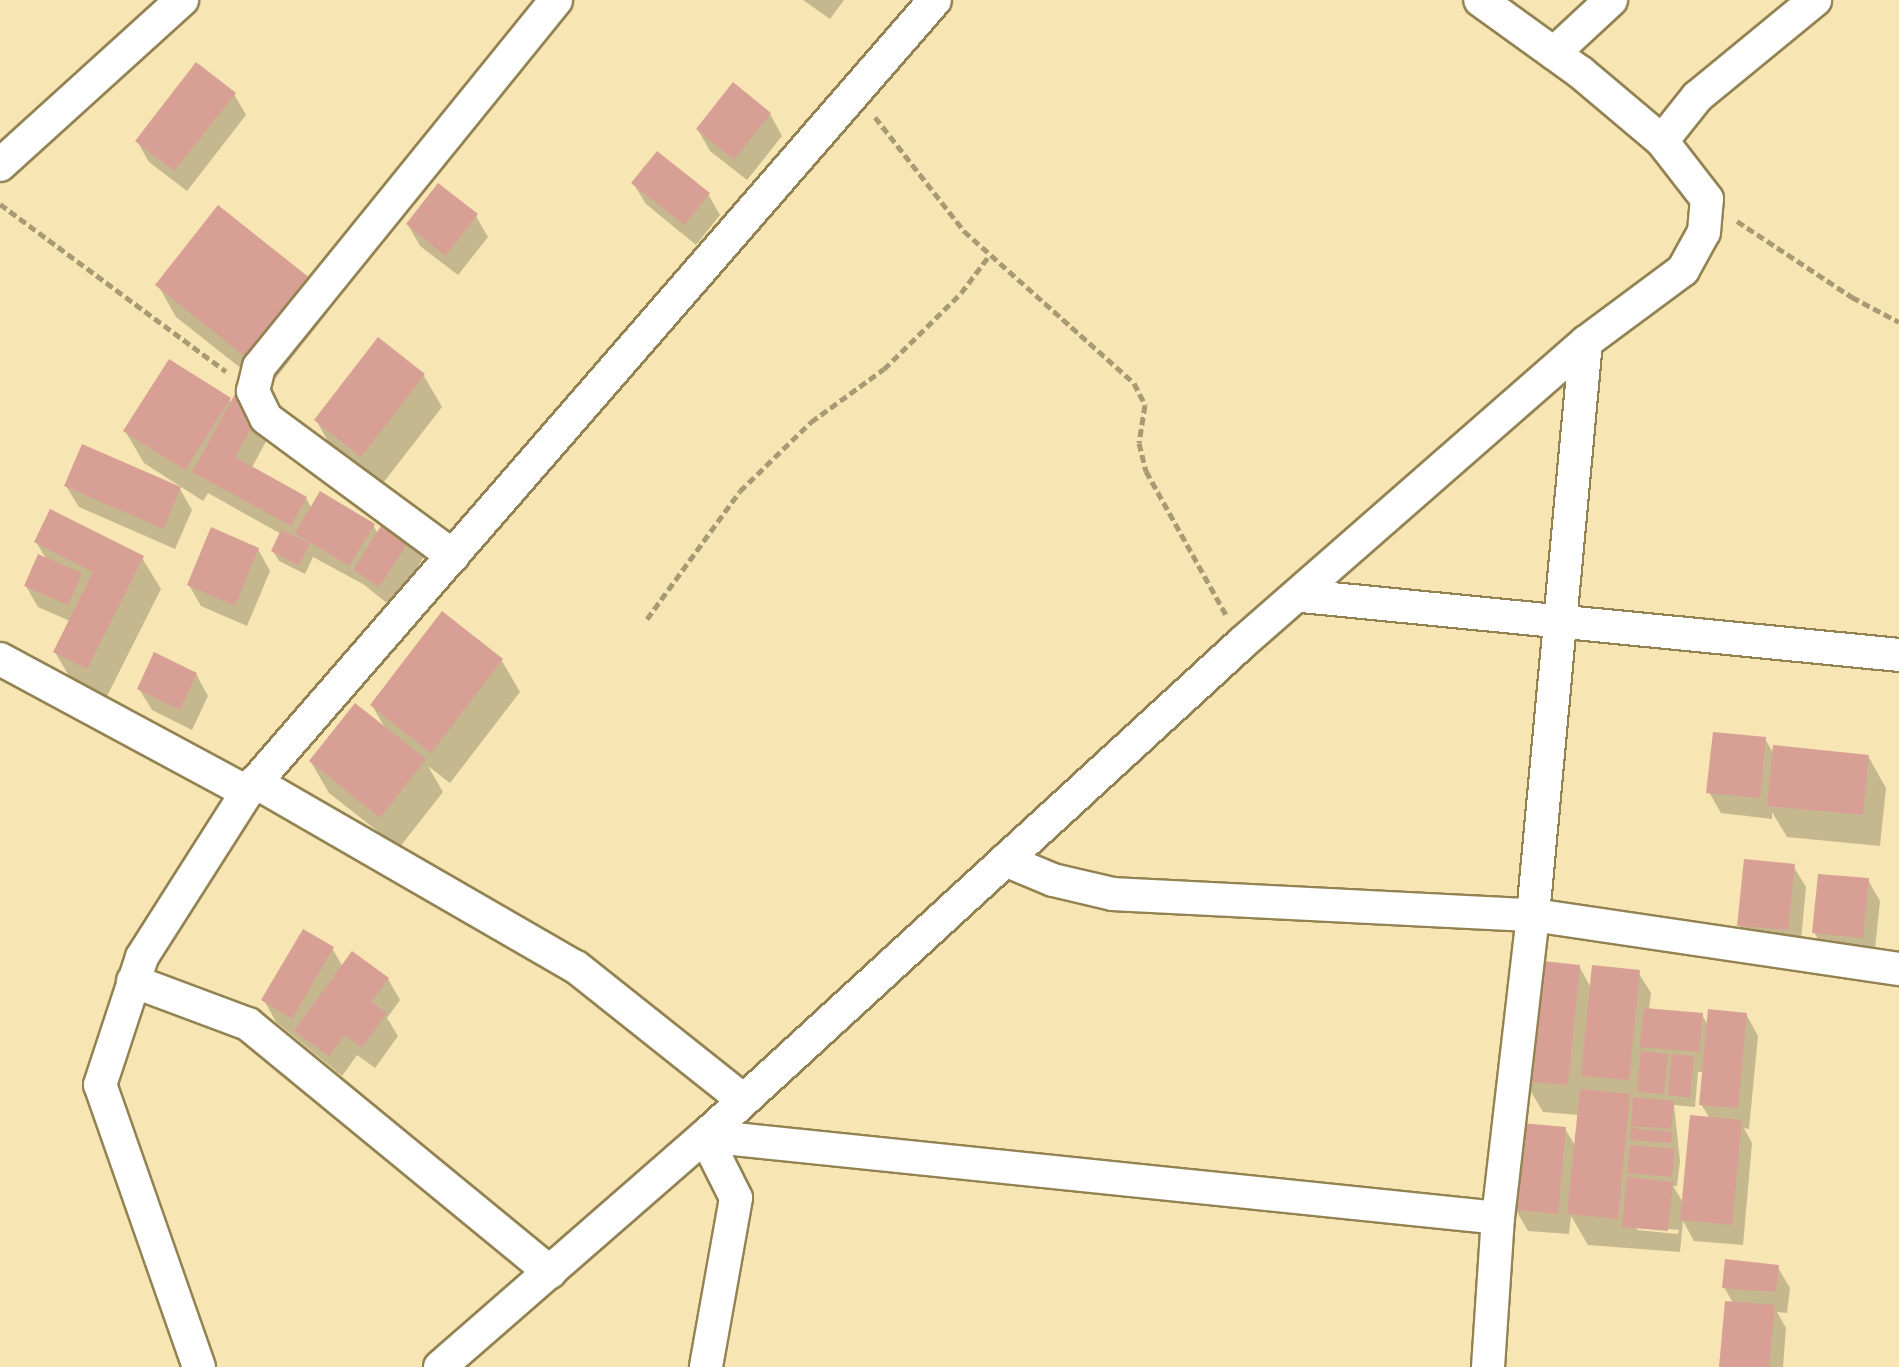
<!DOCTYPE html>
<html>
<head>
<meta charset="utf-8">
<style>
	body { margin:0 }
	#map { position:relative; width:1899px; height:1367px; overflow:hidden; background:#f7e6b3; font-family:"Varela Round",sans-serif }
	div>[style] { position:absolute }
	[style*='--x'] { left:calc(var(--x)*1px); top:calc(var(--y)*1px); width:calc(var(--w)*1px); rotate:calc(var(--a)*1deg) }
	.shadow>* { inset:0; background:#0003 }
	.building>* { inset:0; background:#d8a095 }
	.path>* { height:5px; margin-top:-2.5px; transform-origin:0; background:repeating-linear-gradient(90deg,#a89b74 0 8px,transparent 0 12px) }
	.roads { filter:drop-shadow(2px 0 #938353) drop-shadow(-2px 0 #938353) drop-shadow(0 2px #938353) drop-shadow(0 -2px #938353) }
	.street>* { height:32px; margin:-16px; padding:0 16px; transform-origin:16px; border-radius:16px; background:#fff }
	span { translate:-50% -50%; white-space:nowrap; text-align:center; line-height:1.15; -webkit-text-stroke:7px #fef4d5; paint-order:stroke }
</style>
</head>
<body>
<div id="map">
	<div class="shadow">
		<div style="clip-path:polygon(803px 0,844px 0,830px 19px)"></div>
		<div style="clip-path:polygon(234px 94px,246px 115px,187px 191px,149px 162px,137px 141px)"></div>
		<div style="clip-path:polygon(770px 114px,782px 136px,747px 180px,710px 151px,698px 130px)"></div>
		<div style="clip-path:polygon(633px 183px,708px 194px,720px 215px,696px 245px,646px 204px)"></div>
		<div style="clip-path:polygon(476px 216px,488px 237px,458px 275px,420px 246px,408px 225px)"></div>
		<div style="clip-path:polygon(310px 280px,328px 312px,267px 389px,176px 317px,158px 285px)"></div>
		<div style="clip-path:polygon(378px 340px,424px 376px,442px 407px,380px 487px,334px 452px,316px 420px)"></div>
		<div style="clip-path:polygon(229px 400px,268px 438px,251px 469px,306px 498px,312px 509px,373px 525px,378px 534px,389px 518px,425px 555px,392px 607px,363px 584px,313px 557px,305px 574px,279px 561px,273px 551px,281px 534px,208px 493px,203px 501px,144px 463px,125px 431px)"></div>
		<div style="clip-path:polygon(66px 486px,180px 489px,192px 510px,175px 549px,79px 507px)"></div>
		<div style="clip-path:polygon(36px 542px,142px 558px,161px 589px,105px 700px,73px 683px,55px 652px,70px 621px,38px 607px,26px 586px,47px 560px)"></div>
		<div style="clip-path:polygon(258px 549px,270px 571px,247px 626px,201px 606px,189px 585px)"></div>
		<div style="clip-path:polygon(442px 614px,502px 661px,520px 692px,450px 783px,428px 766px,443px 792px,399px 848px,329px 793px,311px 762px,386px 730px,372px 705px)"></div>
		<div style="clip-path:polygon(196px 674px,208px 696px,192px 730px,152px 710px,139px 689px)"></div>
		<div style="clip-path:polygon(1765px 739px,1774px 754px,1868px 756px,1886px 788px,1880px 846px,1787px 837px,1772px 812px,1772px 819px,1721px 813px,1709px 792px)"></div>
		<div style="clip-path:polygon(1793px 866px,1806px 887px,1800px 951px,1751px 946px,1739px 925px)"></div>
		<div style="clip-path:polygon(1868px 880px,1880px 901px,1874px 958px,1826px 953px,1814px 932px)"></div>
		<div style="clip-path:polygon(332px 948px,343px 967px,388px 979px,400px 1000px,387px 1018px,398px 1036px,375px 1068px,357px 1055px,342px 1076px,276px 1022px,264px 1000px)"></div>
		<div style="clip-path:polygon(evenodd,1579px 966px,1591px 988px,1638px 972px,1651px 993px,1649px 1010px,1702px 1015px,1709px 1027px,1746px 1014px,1758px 1036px,1749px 1129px,1744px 1128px,1752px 1143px,1743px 1245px,1694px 1241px,1683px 1221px,1680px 1252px,1588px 1245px,1571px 1216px,1569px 1234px,1528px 1231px,1516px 1210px,1565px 1129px,1576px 1147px,1579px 1115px,1543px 1112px,1524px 1080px,1579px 966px,1698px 1072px,1704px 1072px,1701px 1104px,1710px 1119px,1684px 1204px,1673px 1186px,1677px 1186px,1680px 1161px,1674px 1105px,1695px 1107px,1698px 1072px,1579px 966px,1637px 1226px,1679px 1230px,1678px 1234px,1637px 1230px,1637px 1226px)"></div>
		<div style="clip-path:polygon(1777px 1266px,1790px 1288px,1787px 1313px,1777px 1312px,1786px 1328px,1783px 1367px,1721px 1367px,1733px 1303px,1724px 1287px)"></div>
	</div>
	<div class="building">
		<div style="clip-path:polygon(196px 62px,236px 93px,174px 171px,135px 141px)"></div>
		<div style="clip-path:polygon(733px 82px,771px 113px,734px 160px,696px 129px)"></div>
		<div style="clip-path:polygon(657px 151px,710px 193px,684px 225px,631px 183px)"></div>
		<div style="clip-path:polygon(438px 183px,478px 214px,445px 256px,406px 224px)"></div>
		<div style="clip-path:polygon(218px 205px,311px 279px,248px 359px,155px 285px)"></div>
		<div style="clip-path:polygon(378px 337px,425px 374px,361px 457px,314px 420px)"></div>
		<div style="clip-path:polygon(169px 359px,231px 398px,185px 470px,123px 431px)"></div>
		<div style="clip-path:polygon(235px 394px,258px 416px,235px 457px,307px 497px,291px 526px,192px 472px)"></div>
		<div style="clip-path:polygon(82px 444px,181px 487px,164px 529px,64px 486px)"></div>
		<div style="clip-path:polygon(320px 491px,375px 524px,349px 566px,295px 533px)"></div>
		<div style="clip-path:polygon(50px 509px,144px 556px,87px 669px,53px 652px,93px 572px,34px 542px)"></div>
		<div style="clip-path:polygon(388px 515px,415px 532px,379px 587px,353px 570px)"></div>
		<div style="clip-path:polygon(211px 527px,259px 548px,235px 606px,187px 585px)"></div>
		<div style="clip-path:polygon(281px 530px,310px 543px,299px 566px,271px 551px)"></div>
		<div style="clip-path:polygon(38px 554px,82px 573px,68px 605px,24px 586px)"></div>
		<div style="clip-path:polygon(442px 611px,503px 659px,431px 753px,370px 705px)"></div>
		<div style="clip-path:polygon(154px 652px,197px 673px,180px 710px,137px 689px)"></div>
		<div style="clip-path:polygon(355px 703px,426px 759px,380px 818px,309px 761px)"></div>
		<div style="clip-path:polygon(1713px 732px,1766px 737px,1760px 798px,1706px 793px)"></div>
		<div style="clip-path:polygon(1773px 745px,1869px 755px,1863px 815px,1767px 806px)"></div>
		<div style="clip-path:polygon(1744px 859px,1795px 864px,1788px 930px,1737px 926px)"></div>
		<div style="clip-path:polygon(1818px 874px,1869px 878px,1863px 938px,1812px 933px)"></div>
		<div style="clip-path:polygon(303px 929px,334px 947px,292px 1019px,261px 1000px)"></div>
		<div style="clip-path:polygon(352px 951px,389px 978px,371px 1002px,387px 1013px,362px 1048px,345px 1035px,329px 1056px,294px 1031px)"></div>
		<div style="clip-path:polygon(1534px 960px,1580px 965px,1568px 1085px,1522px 1081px)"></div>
		<div style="clip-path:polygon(1592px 965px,1640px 970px,1629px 1080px,1581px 1076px)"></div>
		<div style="clip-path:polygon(1644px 1008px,1703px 1013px,1699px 1052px,1640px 1047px)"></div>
		<div style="clip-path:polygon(1708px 1009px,1747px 1013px,1738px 1108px,1699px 1105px)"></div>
		<div style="clip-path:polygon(1641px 1051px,1668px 1054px,1664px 1094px,1637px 1092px)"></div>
		<div style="clip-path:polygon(1672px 1054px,1694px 1056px,1690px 1098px,1668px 1095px)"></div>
		<div style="clip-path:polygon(1580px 1089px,1630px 1094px,1618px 1219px,1567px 1214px)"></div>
		<div style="clip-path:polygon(1633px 1097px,1674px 1101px,1671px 1129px,1631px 1126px)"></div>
		<div style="clip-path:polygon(1690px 1115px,1742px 1120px,1732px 1225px,1680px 1220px)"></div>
		<div style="clip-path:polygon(1522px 1123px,1566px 1127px,1558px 1214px,1514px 1210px)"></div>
		<div style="clip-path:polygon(1631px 1128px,1672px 1132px,1671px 1143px,1630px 1140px)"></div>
		<div style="clip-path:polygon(1630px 1145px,1675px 1149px,1672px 1177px,1627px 1173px)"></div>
		<div style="clip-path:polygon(1627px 1177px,1673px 1182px,1668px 1231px,1622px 1227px)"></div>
		<div style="clip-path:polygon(1725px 1259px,1779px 1265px,1776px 1292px,1722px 1288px)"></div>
		<div style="clip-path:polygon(1725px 1301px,1775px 1305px,1769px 1367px,1719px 1367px)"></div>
	</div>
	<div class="path">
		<div style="--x:875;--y:117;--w:145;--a:52"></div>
		<div style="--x:964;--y:231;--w:228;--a:41.8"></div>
		<div style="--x:1134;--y:383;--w:25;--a:63"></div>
		<div style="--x:1145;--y:405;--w:38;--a:99"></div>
		<div style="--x:1139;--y:443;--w:29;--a:76"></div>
		<div style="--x:1146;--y:471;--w:165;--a:60.9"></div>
		<div style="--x:0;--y:204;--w:281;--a:36.5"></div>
		<div style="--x:1737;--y:221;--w:138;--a:33.5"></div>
		<div style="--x:1852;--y:297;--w:53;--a:28"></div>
		<div style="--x:647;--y:619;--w:158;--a:-54"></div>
		<div style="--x:740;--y:491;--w:99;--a:-44.2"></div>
		<div style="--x:811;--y:422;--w:90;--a:-36"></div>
		<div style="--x:884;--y:369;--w:108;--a:-44.6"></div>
		<div style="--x:961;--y:293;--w:46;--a:-52.9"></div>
	</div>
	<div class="roads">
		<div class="street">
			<div style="--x:1554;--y:53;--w:78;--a:-42.9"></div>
			<div style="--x:1662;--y:141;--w:56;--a:-51.5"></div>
			<div style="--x:1697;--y:97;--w:153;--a:-39.4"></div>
			<div style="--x:0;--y:165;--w:246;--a:-42.2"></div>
			<div style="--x:453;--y:556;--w:232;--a:-143.6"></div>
			<div style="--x:266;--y:418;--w:30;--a:-116"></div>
			<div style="--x:253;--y:391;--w:25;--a:-76"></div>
			<div style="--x:259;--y:367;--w:472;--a:-51"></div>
			<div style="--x:1302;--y:596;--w:600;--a:5.64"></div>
			<div style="--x:0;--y:659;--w:281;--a:28.3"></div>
			<div style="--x:247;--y:792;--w:1049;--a:-49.02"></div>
			<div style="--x:255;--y:782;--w:370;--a:30"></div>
			<div style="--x:576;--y:967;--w:213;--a:38.5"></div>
			<div style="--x:1005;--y:860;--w:52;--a:22.6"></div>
			<div style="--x:1053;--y:880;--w:62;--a:13.1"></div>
			<div style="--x:1113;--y:894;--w:421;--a:2.9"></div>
			<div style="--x:1533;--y:915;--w:370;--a:8.4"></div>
			<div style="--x:133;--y:981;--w:123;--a:20.5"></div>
			<div style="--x:248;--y:1024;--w:391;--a:39.4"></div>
			<div style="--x:705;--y:1136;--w:797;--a:5.9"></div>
			<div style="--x:705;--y:1136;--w:69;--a:63.4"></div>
			<div style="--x:736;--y:1198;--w:172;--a:100.1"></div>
			<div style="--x:199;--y:1367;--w:299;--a:-109.3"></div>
			<div style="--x:100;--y:1085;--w:135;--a:-71.8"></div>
			<div style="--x:142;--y:957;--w:196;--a:-57.5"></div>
			<div style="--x:440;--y:1367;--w:352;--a:-41.1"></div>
			<div style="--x:705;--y:1136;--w:729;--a:-42.55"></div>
			<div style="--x:1242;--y:643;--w:457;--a:-41.2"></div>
			<div style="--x:1586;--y:342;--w:121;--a:-36.6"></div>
			<div style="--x:1683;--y:270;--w:43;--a:-61.1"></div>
			<div style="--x:1704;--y:232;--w:33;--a:-85"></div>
			<div style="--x:1707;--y:199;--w:73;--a:-127.8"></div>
			<div style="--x:1662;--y:141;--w:107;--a:-139.9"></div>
			<div style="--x:1580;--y:72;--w:123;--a:-144.2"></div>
			<div style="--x:1488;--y:1367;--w:149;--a:-86.2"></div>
			<div style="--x:1498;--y:1218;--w:305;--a:-83.4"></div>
			<div style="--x:1533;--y:915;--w:575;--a:-84.72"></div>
		</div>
	</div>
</div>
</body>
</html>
